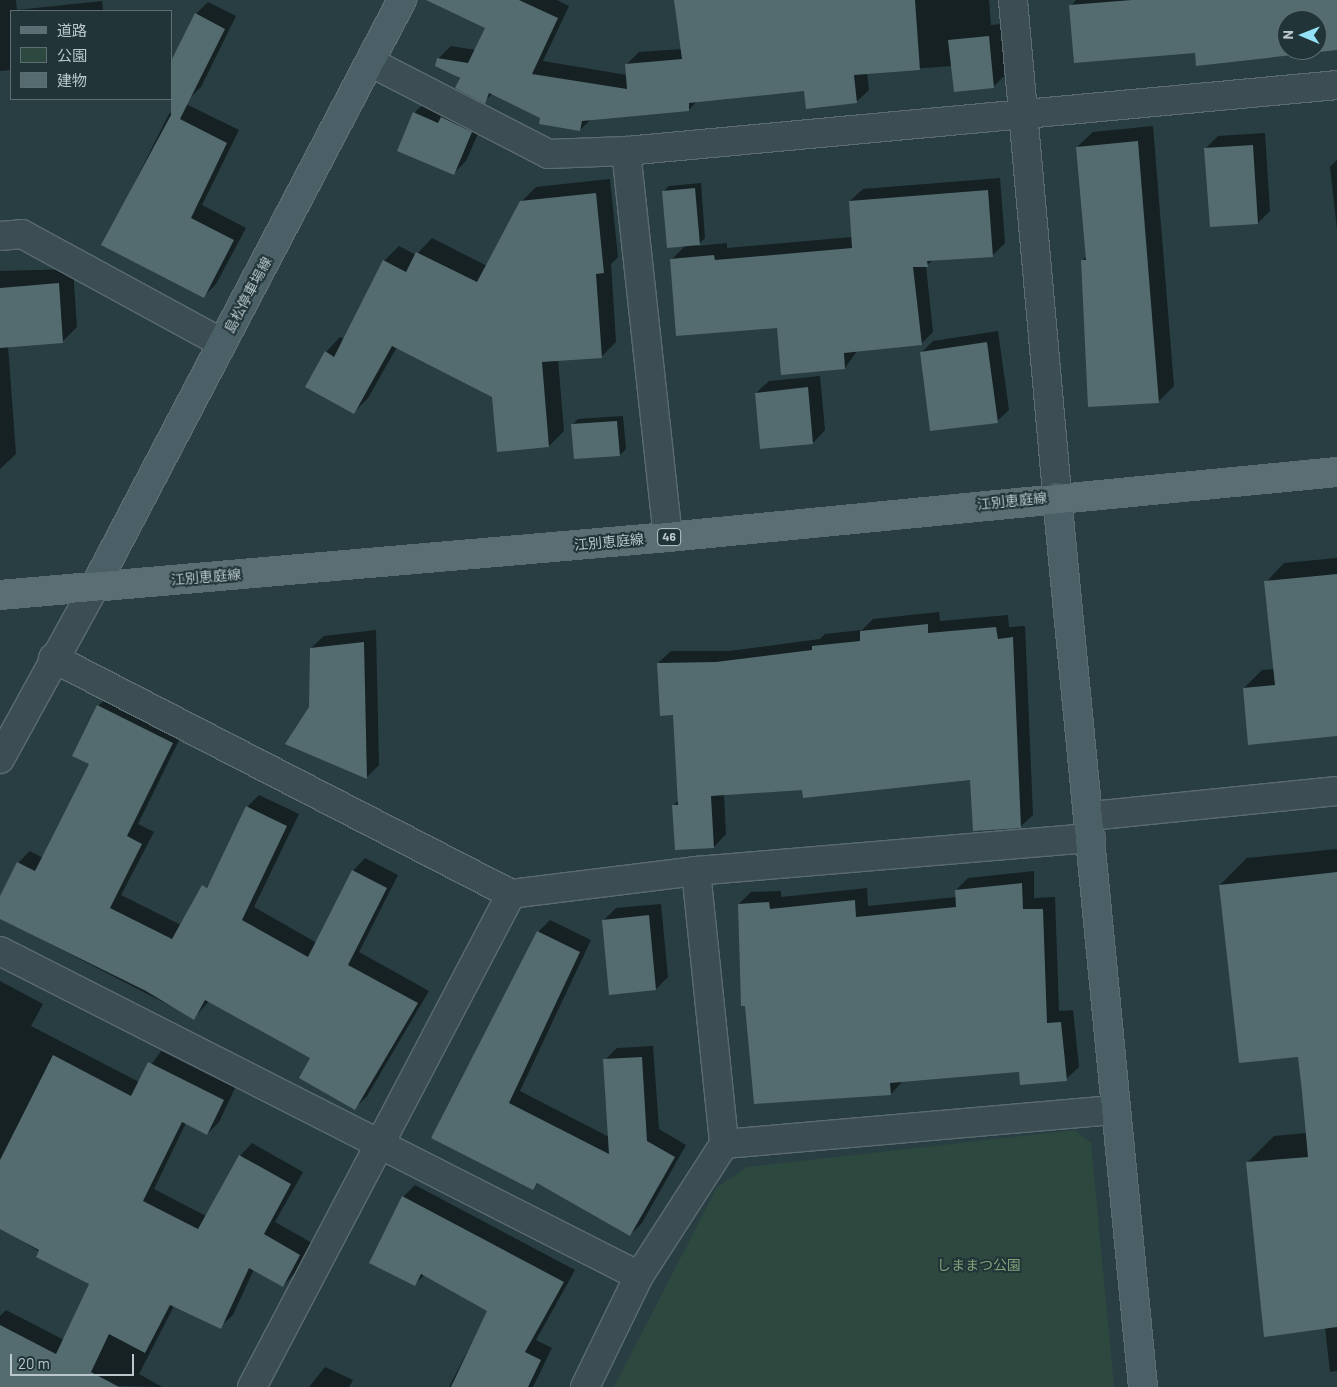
<!DOCTYPE html>
<html>
<head>
<meta charset="utf-8">
<style>
	body { margin:0 }
	#map { position:relative; width:1337px; height:1387px; overflow:hidden; background:#283e43; font-family:Barlow,"Noto Sans JP",sans-serif }
	div>[style] { position:absolute }
	[style*='--x'] { left:calc(var(--x)*1px); top:calc(var(--y)*1px); width:calc(var(--w)*1px); rotate:calc(var(--a)*1deg) }
	.green>* { inset:0; background:#2d483f }
	.shadow>* { inset:0; background:#0007 }
	.building>* { inset:0; background:#546b70 }
	.roads { filter:drop-shadow(1px 0 #5b6b70) drop-shadow(-1px 0 #5b6b70) drop-shadow(0 1px #5b6b70) drop-shadow(0 -1px #5b6b70) }
	.street>* { height:28px; margin:-14px; padding:0 14px; transform-origin:14px; border-radius:14px; background:#3c4e53 }
	.secondary>* { height:28px; margin:-14px; padding:0 14px; transform-origin:14px; border-radius:14px; background:#4a5f66 }
	.primary>* { height:28px; margin:-14px; padding:0 14px; transform-origin:14px; border-radius:14px; background:#5a6e73 }
	span { translate:-50% -50%; white-space:nowrap; text-align:center; line-height:1.15; -webkit-text-stroke:4px #213438; paint-order:stroke }
	.shield-label span { padding:1px 4px; background:#213438; border:1px solid; border-radius:4px; -webkit-text-stroke-width:0 }
	.shield-label { font-size:12px; color:#bac8cc; font-weight:700 }
	.street-label { font-size:14px; color:#bac8cc }
	.park-label { font-size:14px; color:#7fa278 }
	.legend { position:absolute; left:10px; top:10px; width:162px; height:90px; box-sizing:border-box; background:#213438; border:1px solid #5e6f73; margin:0; padding:6px 9px; list-style:none; font-size:15px; color:#bac8cc }
	.legend li { display:flex; align-items:center; gap:10px; height:25px }
	.legend b { width:25px; border:1px solid #5e6f73 }
	.north { position:absolute; left:1277px; top:10px; width:50px; height:50px; box-sizing:border-box; background:#213438; border:1px solid #5e6f73; border-radius:50%; rotate:271deg; font-size:14px; font-weight:700; line-height:20px; text-align:center; color:#bac8cc }
	.north::after { content:''; display:block; margin:auto; width:18px; height:22px; background:#94e0f7; clip-path:polygon(50% 0,100% 100%,50% 72%,0 100%) }
	.scale { position:absolute; left:10px; top:1354px; width:124px; height:22px; box-sizing:border-box; border:2px solid #bac8cc; border-top:0; padding-left:6px; font-size:15px; line-height:18px; white-space:nowrap; color:#bac8cc; -webkit-text-stroke:4px #213438; paint-order:stroke }
</style>
</head>
<body>
<div id="map">
	<div class="green">
		<div style="clip-path:polygon(1075px 1130px,1091px 1143px,1114px 1387px,614px 1387px,717px 1187px,747px 1167px)"></div>
	</div>
	<div class="shadow">
		<div style="clip-path:polygon(0 0,16px 0,17px 10px,102px 1px,103px 11px,11px 11px,11px 70px,0 71px)"></div>
		<div style="clip-path:polygon(504px 0,557px 0,569px 6px,543px 61px,627px 75px,626px 65px,639px 52px,682px 49px,675px 0,989px 0,991px 25px,1001px 24px,1006px 74px,994px 86px,952px 66px,867px 72px,869px 90px,856px 102px,805px 90px,697px 101px,689px 110px,591px 119px,580px 130px,542px 118px,493px 93px,484px 102px,438px 59px,451px 46px,476px 50px)"></div>
		<div style="clip-path:polygon(evenodd,1076px 0,1337px 0,1337px 48px,1197px 65px,1196px 51px,1071px 6px,1076px 0,1287px 20px,1317px 20px,1317px 50px,1287px 50px,1287px 20px)"></div>
		<div style="clip-path:polygon(208px 2px,236px 16px,201px 87px,189px 99px,196px 14px)"></div>
		<div style="clip-path:polygon(427px 101px,484px 120px,466px 161px,453px 174px,414px 113px)"></div>
		<div style="clip-path:polygon(182px 102px,239px 130px,202px 205px,246px 228px,216px 284px,203px 297px,103px 245px,169px 114px)"></div>
		<div style="clip-path:polygon(1153px 126px,1174px 386px,1158px 402px,1082px 261px,1087px 256px,1077px 147px,1093px 132px)"></div>
		<div style="clip-path:polygon(1265px 133px,1270px 211px,1258px 223px,1206px 148px,1218px 136px)"></div>
		<div style="clip-path:polygon(1337px 160px,1337px 229px,1330px 167px)"></div>
		<div style="clip-path:polygon(1000px 178px,1005px 243px,992px 256px,933px 260px,926px 266px,933px 332px,921px 344px,857px 351px,845px 368px,671px 260px,686px 245px,663px 192px,669px 186px,701px 183px,705px 238px,697px 246px,727px 243px,727px 248px,852px 237px,850px 201px,863px 189px)"></div>
		<div style="clip-path:polygon(610px 179px,618px 257px,611px 264px,616px 342px,601px 357px,558px 359px,564px 431px,549px 446px,493px 396px,397px 347px,368px 398px,354px 412px,326px 352px,340px 337px,344px 339px,384px 261px,399px 246px,416px 255px,432px 238px,487px 266px,521px 202px,536px 187px)"></div>
		<div style="clip-path:polygon(73px 269px,77px 327px,62px 342px,8px 346px,16px 454px,0 469px,0 271px)"></div>
		<div style="clip-path:polygon(998px 331px,1009px 410px,997px 421px,922px 352px,933px 341px)"></div>
		<div style="clip-path:polygon(820px 376px,825px 430px,813px 443px,756px 393px,769px 381px)"></div>
		<div style="clip-path:polygon(623px 416px,626px 449px,620px 455px,572px 425px,578px 419px)"></div>
		<div style="clip-path:polygon(1337px 558px,1337px 735px,1244px 688px,1262px 670px,1275px 669px,1266px 582px,1284px 563px)"></div>
		<div style="clip-path:polygon(939px 612px,940px 621px,1008px 615px,1009px 627px,1025px 626px,1033px 815px,1020px 827px,971px 778px,724px 794px,726px 834px,714px 847px,676px 849px,673px 806px,679px 800px,674px 714px,658px 663px,671px 651px,729px 651px,820px 639px,825px 634px,862px 630px,873px 619px)"></div>
		<div style="clip-path:polygon(376px 630px,379px 765px,367px 777px,311px 708px,311px 648px,324px 636px)"></div>
		<div style="clip-path:polygon(111px 694px,184px 730px,138px 824px,154px 832px,121px 895px,181px 925px,215px 875px,247px 807px,259px 795px,299px 814px,254px 907px,317px 943px,353px 871px,365px 858px,398px 875px,359px 952px,429px 991px,367px 1096px,355px 1108px,312px 1058px,209px 1001px,194px 1018px,0 918px,0 898px,18px 863px,30px 851px,43px 858px,91px 764px,98px 706px)"></div>
		<div style="clip-path:polygon(1337px 849px,1337px 1371px,1330px 1372px,1325px 1327px,1247px 1163px,1274px 1136px,1307px 1133px,1299px 1056px,1220px 885px,1247px 858px)"></div>
		<div style="clip-path:polygon(1034px 871px,1034px 898px,1055px 897px,1059px 1011px,1073px 1010px,1079px 1067px,1066px 1079px,1020px 1070px,903px 1081px,891px 1094px,739px 904px,751px 892px,781px 891px,781px 897px,867px 888px,868px 906px,956px 897px,956px 890px,968px 878px)"></div>
		<div style="clip-path:polygon(661px 904px,668px 977px,656px 989px,604px 920px,616px 908px)"></div>
		<div style="clip-path:polygon(550px 920px,591px 940px,520px 1091px,609px 1137px,605px 1060px,617px 1048px,653px 1046px,659px 1129px,686px 1145px,642px 1223px,630px 1235px,538px 1183px,533px 1189px,433px 1138px,538px 932px)"></div>
		<div style="clip-path:polygon(0 981px,43px 1004px,31px 1026px,139px 1082px,161px 1051px,235px 1088px,219px 1122px,207px 1134px,186px 1123px,154px 1189px,206px 1216px,240px 1156px,252px 1143px,303px 1172px,275px 1222px,312px 1243px,295px 1273px,283px 1286px,254px 1269px,233px 1315px,220px 1327px,174px 1306px,139px 1374px,162px 1387px,0 1383px,0 1316px,6px 1310px,64px 1340px,91px 1284px,0 1227px)"></div>
		<div style="clip-path:polygon(415px 1185px,575px 1270px,536px 1340px,552px 1348px,533px 1387px,449px 1387px,489px 1310px,424px 1275px,415px 1284px,403px 1197px)"></div>
		<div style="clip-path:polygon(325px 1367px,353px 1380px,349px 1387px,309px 1387px)"></div>
	</div>
	<div class="building">
		<div style="clip-path:polygon(426px 0,519px 0,558px 18px,532px 74px,627px 89px,625px 64px,682px 59px,674px 0,915px 0,920px 70px,854px 75px,857px 103px,806px 109px,804px 91px,689px 103px,689px 111px,582px 121px,580px 131px,539px 124px,540px 118px,489px 93px,485px 104px,455px 88px,460px 78px,435px 66px,437px 58px,468px 63px,485px 28px)"></div>
		<div style="clip-path:polygon(evenodd,1132px 0,1337px 0,1337px 50px,1196px 66px,1195px 53px,1074px 63px,1069px 5px,1132px 0,1287px 20px,1317px 20px,1317px 50px,1287px 50px,1287px 20px)"></div>
		<div style="clip-path:polygon(195px 13px,225px 29px,180px 119px,227px 143px,191px 218px,234px 240px,204px 298px,101px 245px,171px 115px,171px 61px)"></div>
		<div style="clip-path:polygon(989px 36px,994px 88px,954px 92px,948px 40px)"></div>
		<div style="clip-path:polygon(413px 112px,438px 123px,441px 117px,472px 132px,454px 175px,397px 151px)"></div>
		<div style="clip-path:polygon(1138px 141px,1159px 403px,1088px 407px,1081px 260px,1086px 260px,1076px 147px)"></div>
		<div style="clip-path:polygon(1253px 145px,1258px 224px,1210px 227px,1204px 148px)"></div>
		<div style="clip-path:polygon(695px 188px,700px 245px,667px 248px,662px 191px)"></div>
		<div style="clip-path:polygon(988px 190px,993px 257px,927px 261px,928px 267px,913px 267px,922px 345px,844px 353px,845px 369px,781px 375px,777px 328px,676px 336px,670px 259px,714px 255px,715px 260px,852px 248px,849px 201px)"></div>
		<div style="clip-path:polygon(596px 193px,604px 273px,596px 274px,602px 358px,542px 362px,549px 447px,497px 452px,492px 397px,392px 346px,354px 414px,305px 387px,325px 351px,334px 357px,383px 260px,406px 272px,416px 252px,477px 282px,520px 201px)"></div>
		<div style="clip-path:polygon(59px 283px,63px 343px,0 348px,0 288px)"></div>
		<div style="clip-path:polygon(987px 342px,998px 423px,930px 431px,920px 352px)"></div>
		<div style="clip-path:polygon(808px 387px,813px 444px,760px 449px,755px 393px)"></div>
		<div style="clip-path:polygon(617px 421px,620px 456px,574px 459px,571px 424px)"></div>
		<div style="clip-path:polygon(1337px 574px,1337px 736px,1248px 745px,1243px 688px,1275px 685px,1264px 581px)"></div>
		<div style="clip-path:polygon(928px 624px,928px 633px,996px 627px,998px 639px,1013px 637px,1021px 828px,973px 831px,970px 780px,803px 798px,802px 790px,711px 796px,714px 848px,675px 850px,672px 805px,678px 805px,673px 715px,660px 716px,657px 663px,716px 662px,812px 650px,812px 646px,860px 641px,860px 631px)"></div>
		<div style="clip-path:polygon(364px 642px,367px 779px,285px 744px,309px 707px,310px 648px)"></div>
		<div style="clip-path:polygon(97px 705px,173px 743px,127px 836px,142px 844px,110px 908px,172px 939px,202px 885px,207px 888px,246px 806px,287px 826px,242px 920px,308px 957px,352px 870px,387px 888px,348px 965px,418px 1003px,355px 1110px,299px 1078px,310px 1058px,205px 1000px,194px 1020px,146px 991px,0 919px,0 896px,17px 862px,35px 871px,89px 764px,72px 756px)"></div>
		<div style="clip-path:polygon(1337px 872px,1337px 1327px,1264px 1337px,1246px 1162px,1308px 1157px,1302px 1092px,1298px 1057px,1239px 1063px,1219px 885px)"></div>
		<div style="clip-path:polygon(1022px 883px,1023px 909px,1043px 909px,1047px 1023px,1061px 1022px,1067px 1081px,1020px 1085px,1019px 1072px,890px 1083px,891px 1095px,754px 1104px,745px 1006px,741px 1006px,738px 904px,769px 902px,770px 909px,855px 900px,856px 917px,956px 907px,955px 890px)"></div>
		<div style="clip-path:polygon(649px 915px,656px 990px,609px 995px,602px 920px)"></div>
		<div style="clip-path:polygon(537px 931px,580px 952px,509px 1103px,609px 1154px,603px 1059px,642px 1057px,647px 1141px,675px 1157px,630px 1236px,537px 1183px,533px 1190px,431px 1138px)"></div>
		<div style="clip-path:polygon(53px 1055px,131px 1096px,148px 1062px,224px 1100px,207px 1135px,182px 1122px,143px 1201px,198px 1229px,239px 1155px,291px 1184px,264px 1234px,300px 1255px,283px 1287px,249px 1268px,221px 1329px,170px 1305px,145px 1353px,109px 1334px,91px 1372px,119px 1387px,0 1387px,0 1325px,56px 1354px,89px 1284px,36px 1257px,39px 1250px,0 1229px,0 1160px)"></div>
		<div style="clip-path:polygon(402px 1196px,564px 1282px,525px 1352px,541px 1360px,528px 1387px,451px 1387px,487px 1311px,421px 1274px,415px 1286px,369px 1263px)"></div>
	</div>
	<div class="roads">
		<div class="street">
			<div style="--x:1013;--y:0;--w:499;--a:84.9"></div>
			<div style="--x:372;--y:63;--w:198;--a:27.3"></div>
			<div style="--x:548;--y:154;--w:78;--a:-2.2"></div>
			<div style="--x:626;--y:151;--w:714;--a:-5.3"></div>
			<div style="--x:626;--y:151;--w:388;--a:83.8"></div>
			<div style="--x:0;--y:236;--w:22;--a:-5"></div>
			<div style="--x:22;--y:234;--w:228;--a:28.6"></div>
			<div style="--x:53;--y:658;--w:515;--a:27.26"></div>
			<div style="--x:511;--y:894;--w:186;--a:-7.1"></div>
			<div style="--x:696;--y:871;--w:396;--a:-4.8"></div>
			<div style="--x:0;--y:759;--w:197;--a:-61.2"></div>
			<div style="--x:1091;--y:816;--w:247;--a:-5.8"></div>
			<div style="--x:696;--y:871;--w:274;--a:84.1"></div>
			<div style="--x:0;--y:951;--w:717;--a:26.96"></div>
			<div style="--x:252;--y:1387;--w:557;--a:-62.28"></div>
			<div style="--x:585;--y:1387;--w:123;--a:-64.1"></div>
			<div style="--x:639;--y:1276;--w:157;--a:-57.2"></div>
			<div style="--x:724;--y:1144;--w:391;--a:-5"></div>
		</div>
		<div class="secondary">
			<div style="--x:1057;--y:497;--w:894;--a:84.48"></div>
			<div style="--x:95;--y:586;--w:662;--a:-62.35"></div>
		</div>
		<div class="primary">
			<div style="--x:0;--y:595;--w:671;--a:-4.96"></div>
			<div style="--x:668;--y:537;--w:672;--a:-5.55"></div>
		</div>
	</div>
	<div class="shield-label">
		<span style="left:669px;top:537px">46</span>
	</div>
	<div class="street-label">
		<span style="left:248px;top:295px;rotate:-62deg">島松停車場線</span>
		<span style="left:1012px;top:501px;rotate:-6deg">江別恵庭線</span>
		<span style="left:609px;top:542px;rotate:-5deg">江別恵庭線</span>
		<span style="left:206px;top:577px;rotate:-5deg">江別恵庭線</span>
	</div>
	<div class="park-label">
		<span style="left:979px;top:1265px">しままつ公園</span>
	</div>
	<ul class="legend">
	<li><b style="height:6px;background:#5a6e73"></b>道路</li>
	<li><b style="height:14px;background:#2d483f"></b>公園</li>
	<li><b style="height:14px;background:#546b70"></b>建物</li>
	</ul>
	<div class="north">N</div>
	<div class="scale">20 m</div>
</div>
</body>
</html>
